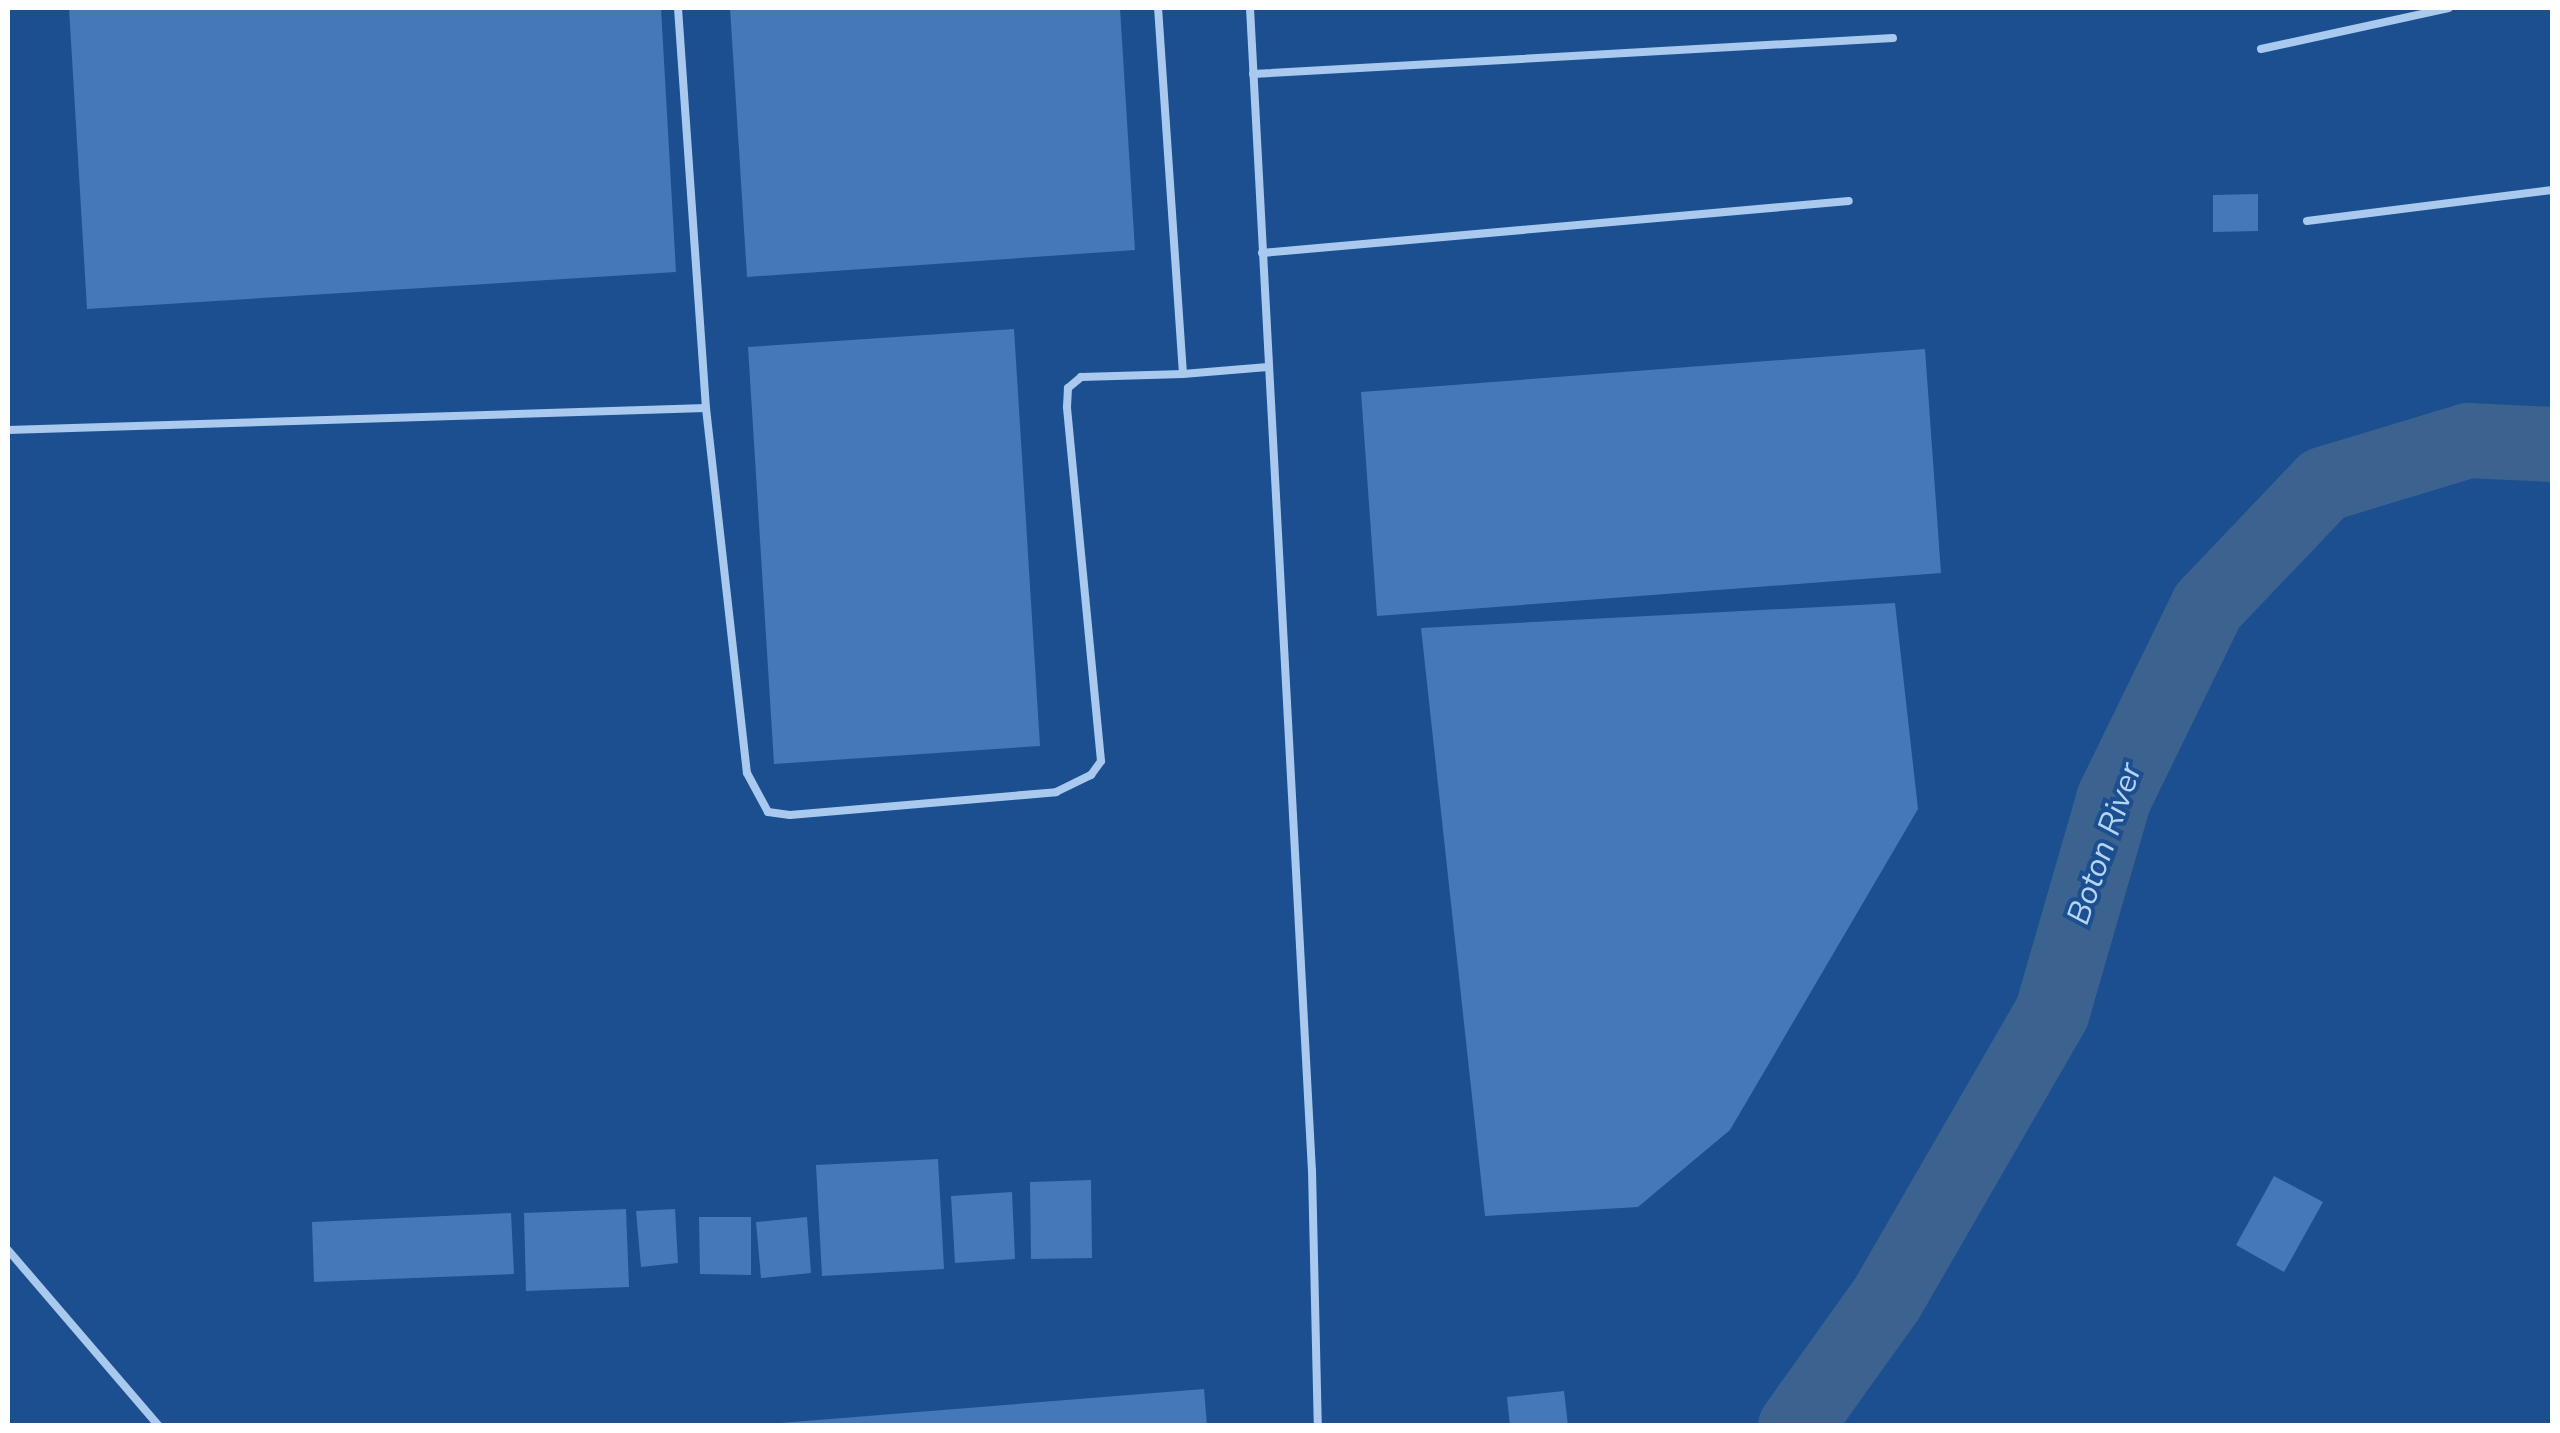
<!DOCTYPE html>
<html>
<head>
<meta charset="utf-8">
<style>
	body { margin:0 }
	#map { position:relative; width:2560px; height:1433px; overflow:hidden; background:#1b4f8f; font-family:"Nunito Sans",sans-serif }
	div>[style] { position:absolute }
	[style*='--x'] { left:calc(var(--x)*1px); top:calc(var(--y)*1px); width:calc(var(--w)*1px); rotate:calc(var(--a)*1deg) }
	.river>* { height:75px; margin:-37.5px; padding:0 37.5px; transform-origin:37.5px; border-radius:37.5px; background:#3c6290 }
	.building>* { inset:0; background:#4478b7 }
	.lane>* { height:8px; margin:-4px; padding:0 4px; transform-origin:4px; border-radius:4px; background:#a9c9ee }
	span { translate:-50% -50%; white-space:nowrap; text-align:center; line-height:1.15; -webkit-text-stroke:8px #1b4f8f; paint-order:stroke }
	.water-label { font-size:32px; color:#b5d3f5; font-style:italic }
	.frame { position:absolute; inset:0; border:10px solid #fff; pointer-events:none }
</style>
</head>
<body>
<div id="map">
	<div class="river">
		<div style="--x:1795;--y:1426;--w:156;--a:-54.4"></div>
		<div style="--x:1886;--y:1299;--w:332;--a:-60"></div>
		<div style="--x:2052;--y:1011;--w:221;--a:-73.9"></div>
		<div style="--x:2113;--y:799;--w:215;--a:-64"></div>
		<div style="--x:2207;--y:606;--w:168;--a:-46.4"></div>
		<div style="--x:2323;--y:484;--w:152;--a:-16.9"></div>
		<div style="--x:2468;--y:440;--w:84;--a:2.7"></div>
	</div>
	<div class="building">
		<div style="clip-path:polygon(69px 8px,661px 8px,676px 272px,87px 309px)"></div>
		<div style="clip-path:polygon(730px 8px,1120px 8px,1135px 250px,747px 277px)"></div>
		<div style="clip-path:polygon(2258px 194px,2258px 231px,2213px 232px,2213px 195px)"></div>
		<div style="clip-path:polygon(1014px 329px,1040px 746px,774px 764px,748px 347px)"></div>
		<div style="clip-path:polygon(1925px 349px,1941px 573px,1377px 616px,1361px 392px)"></div>
		<div style="clip-path:polygon(1895px 603px,1918px 809px,1730px 1130px,1638px 1207px,1485px 1216px,1421px 628px)"></div>
		<div style="clip-path:polygon(938px 1159px,944px 1269px,822px 1276px,816px 1165px)"></div>
		<div style="clip-path:polygon(2274px 1176px,2323px 1202px,2284px 1272px,2236px 1245px)"></div>
		<div style="clip-path:polygon(1091px 1180px,1092px 1258px,1031px 1259px,1030px 1182px)"></div>
		<div style="clip-path:polygon(1012px 1192px,1015px 1259px,955px 1263px,951px 1196px)"></div>
		<div style="clip-path:polygon(626px 1209px,629px 1287px,526px 1291px,524px 1213px)"></div>
		<div style="clip-path:polygon(675px 1209px,678px 1263px,641px 1267px,636px 1211px)"></div>
		<div style="clip-path:polygon(511px 1213px,514px 1274px,314px 1282px,312px 1222px)"></div>
		<div style="clip-path:polygon(699px 1217px,751px 1217px,751px 1275px,700px 1274px)"></div>
		<div style="clip-path:polygon(807px 1217px,811px 1273px,761px 1278px,756px 1222px)"></div>
		<div style="clip-path:polygon(1204px 1389px,1207px 1426px,780px 1426px,780px 1423px)"></div>
		<div style="clip-path:polygon(1564px 1391px,1568px 1426px,1510px 1426px,1507px 1397px)"></div>
	</div>
	<div class="lane">
		<div style="--x:678;--y:8;--w:401;--a:86"></div>
		<div style="--x:706;--y:408;--w:367;--a:83.6"></div>
		<div style="--x:747;--y:773;--w:44;--a:61.7"></div>
		<div style="--x:768;--y:812;--w:22;--a:8"></div>
		<div style="--x:790;--y:815;--w:267;--a:-4.9"></div>
		<div style="--x:1056;--y:792;--w:39;--a:-26"></div>
		<div style="--x:1091;--y:775;--w:17;--a:-54"></div>
		<div style="--x:1101;--y:761;--w:356;--a:-95.5"></div>
		<div style="--x:1067;--y:407;--w:19;--a:-87"></div>
		<div style="--x:1068;--y:388;--w:17;--a:-40"></div>
		<div style="--x:1081;--y:377;--w:102;--a:-1.7"></div>
		<div style="--x:1183;--y:374;--w:367;--a:-93.9"></div>
		<div style="--x:1250;--y:8;--w:1164;--a:86.95"></div>
		<div style="--x:1312;--y:1170;--w:256;--a:88.7"></div>
		<div style="--x:2261;--y:49;--w:192;--a:-12.3"></div>
		<div style="--x:1253;--y:74;--w:641;--a:-3.22"></div>
		<div style="--x:2307;--y:221;--w:247;--a:-7.2"></div>
		<div style="--x:1262;--y:253;--w:589;--a:-5.06"></div>
		<div style="--x:1183;--y:374;--w:85;--a:-4.7"></div>
		<div style="--x:8;--y:430;--w:698;--a:-1.81"></div>
		<div style="--x:8;--y:1250;--w:232;--a:49.4"></div>
	</div>
	<div class="water-label">
		<span style="left:2105px;top:844px;rotate:-71deg">Boton River</span>
	</div>
	<div class="frame"></div>
</div>
</body>
</html>
